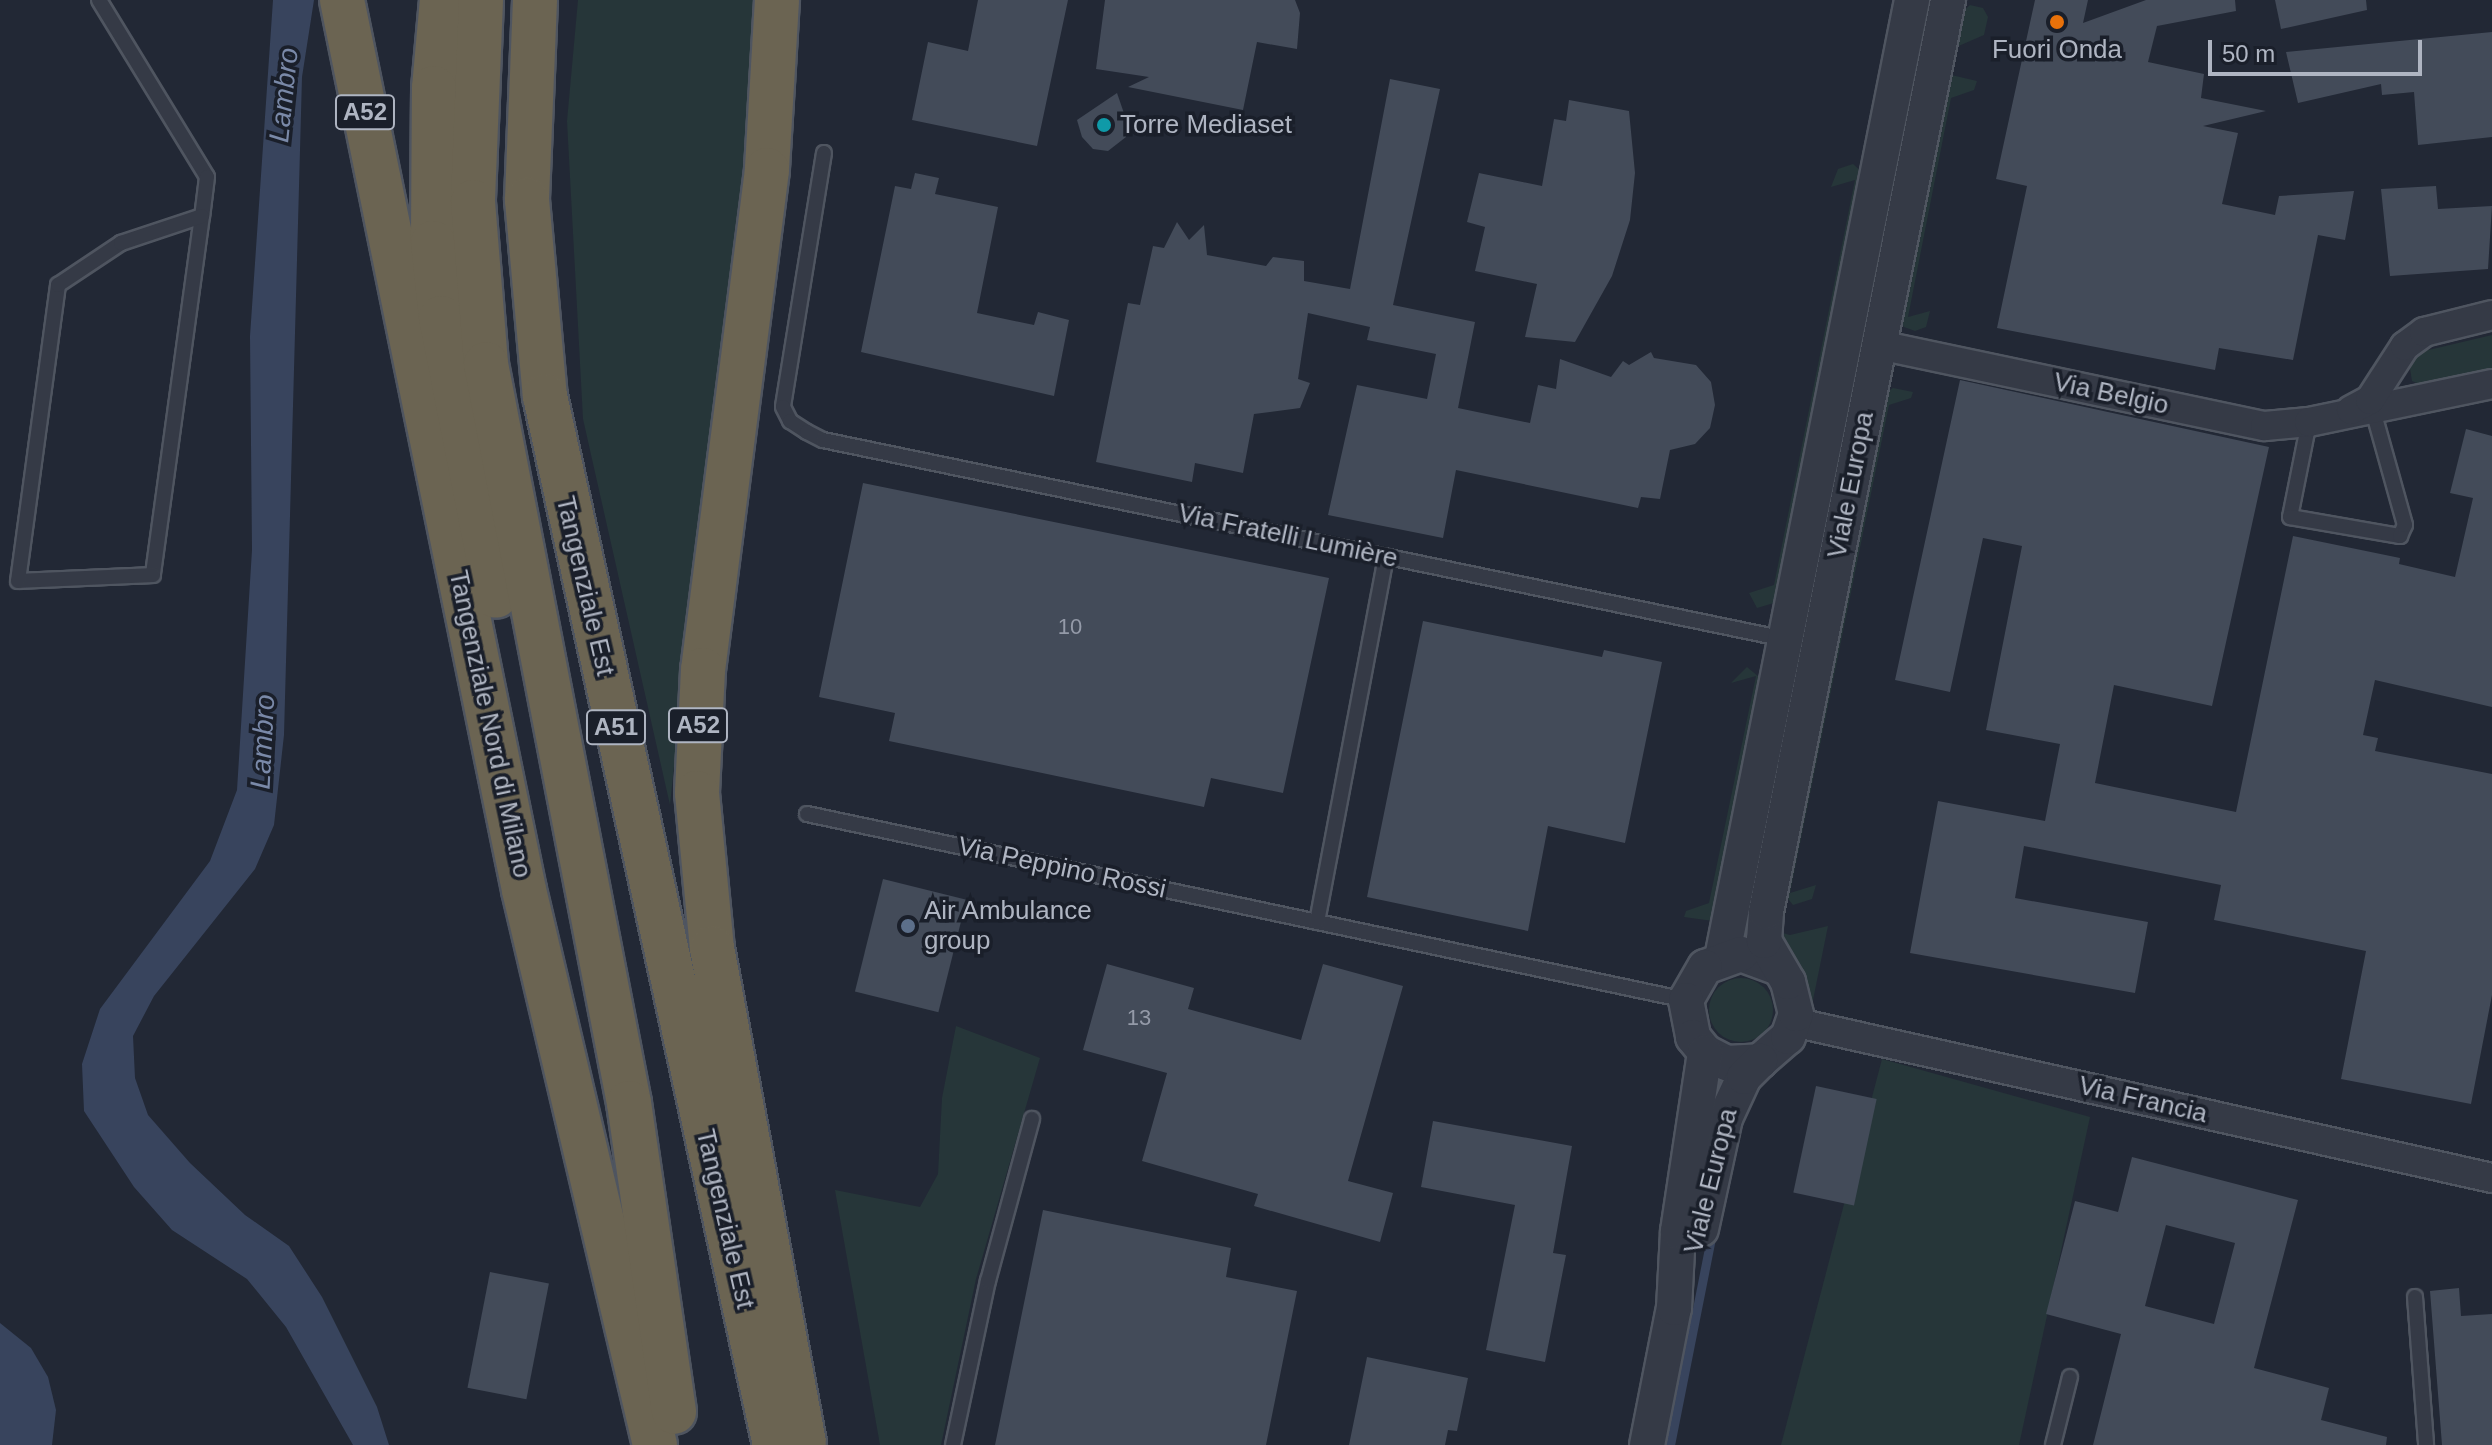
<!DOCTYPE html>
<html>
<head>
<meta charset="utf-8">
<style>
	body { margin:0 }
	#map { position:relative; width:2492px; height:1445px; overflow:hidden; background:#222835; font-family:Helvetica,sans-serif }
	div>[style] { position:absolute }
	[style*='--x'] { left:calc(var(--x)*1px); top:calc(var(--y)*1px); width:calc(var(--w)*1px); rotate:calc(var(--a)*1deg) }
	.green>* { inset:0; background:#263639 }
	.round { border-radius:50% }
	.water>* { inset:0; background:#38445d }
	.stream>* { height:9px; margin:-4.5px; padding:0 4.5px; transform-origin:4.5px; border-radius:4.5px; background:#38445d }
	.building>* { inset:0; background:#434b59; transform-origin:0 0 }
	.roads { filter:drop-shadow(2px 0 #4f5560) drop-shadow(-2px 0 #4f5560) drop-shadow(0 2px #4f5560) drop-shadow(0 -2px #4f5560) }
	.service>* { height:14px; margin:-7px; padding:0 7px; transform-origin:7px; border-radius:7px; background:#353a46 }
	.minor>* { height:28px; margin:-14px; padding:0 14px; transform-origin:14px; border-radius:14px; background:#353a46 }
	.tertiary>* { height:34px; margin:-17px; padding:0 17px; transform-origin:17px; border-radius:17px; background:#353a46 }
	.motorway>* { height:44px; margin:-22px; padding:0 22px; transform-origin:22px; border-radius:22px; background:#6b6452 }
	.dots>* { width:22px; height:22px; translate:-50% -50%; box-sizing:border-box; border:4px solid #1a1f2a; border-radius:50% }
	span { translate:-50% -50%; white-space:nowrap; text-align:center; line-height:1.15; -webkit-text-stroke:7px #1a1f2a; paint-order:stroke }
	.number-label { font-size:22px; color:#949aa8 }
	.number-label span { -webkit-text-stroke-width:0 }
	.shield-label span { padding:2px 6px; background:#1a1f2a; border:2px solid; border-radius:6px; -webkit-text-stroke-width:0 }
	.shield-label { font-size:24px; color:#afb5c2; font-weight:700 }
	.poi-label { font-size:26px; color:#afb5c2 }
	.left { translate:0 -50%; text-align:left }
	.street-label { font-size:26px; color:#afb5c2 }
	.water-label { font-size:28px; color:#7a89a8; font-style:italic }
	.scale { position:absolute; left:2208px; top:40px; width:214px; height:36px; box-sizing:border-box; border:4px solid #afb5c2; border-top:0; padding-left:10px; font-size:24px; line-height:28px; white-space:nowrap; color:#afb5c2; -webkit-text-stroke:6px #1a1f2a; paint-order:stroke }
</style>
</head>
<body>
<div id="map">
	<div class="green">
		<i style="clip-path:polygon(578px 0,757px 0,744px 200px,690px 612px,670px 805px,583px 419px,567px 121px)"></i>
		<i style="clip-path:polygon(1970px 5px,1983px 8px,1988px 17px,1984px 35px,1954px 48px,1960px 14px)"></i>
		<i style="clip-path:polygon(1947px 74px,1977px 81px,1974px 90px,1951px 98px,1908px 317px,1930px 311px,1926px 327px,1915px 331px,1904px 327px,1898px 316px)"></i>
		<i style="clip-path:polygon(1853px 164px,1863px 173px,1777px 602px,1757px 608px,1749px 593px,1774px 585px,1855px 180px,1831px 187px,1838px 169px)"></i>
		<i style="clip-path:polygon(2492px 335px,2492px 373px,2427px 387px,2412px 381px,2409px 362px,2420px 352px)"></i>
		<i style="clip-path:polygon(1893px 388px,1913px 392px,1911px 398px,1889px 405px,1790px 893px,1816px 885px,1812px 899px,1793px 905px,1784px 894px,1884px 394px)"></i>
		<i style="clip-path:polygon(1747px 667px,1759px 677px,1713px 921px,1684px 917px,1686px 911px,1709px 903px,1756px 676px,1731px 683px)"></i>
		<i style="clip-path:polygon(1828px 926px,1812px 1005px,1780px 958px,1775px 931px,1790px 935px)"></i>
		<i class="round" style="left:1709px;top:978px;width:64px;height:64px"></i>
		<i style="clip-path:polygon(956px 1026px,1040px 1058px,976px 1279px,941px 1445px,880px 1445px,835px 1190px,920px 1207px,938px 1174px,942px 1098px)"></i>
		<i style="clip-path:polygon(1882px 1059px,2090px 1117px,2019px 1445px,1781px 1445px)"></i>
	</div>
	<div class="water">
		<i style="clip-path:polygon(273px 0,314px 0,302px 77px,284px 735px,274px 825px,255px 869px,154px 996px,133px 1036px,135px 1078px,148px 1115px,190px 1163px,245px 1215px,289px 1246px,322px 1297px,377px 1407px,389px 1445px,353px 1445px,286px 1327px,247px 1279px,172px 1230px,134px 1187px,84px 1111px,82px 1064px,100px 1009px,210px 861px,237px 790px,252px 550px,250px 336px)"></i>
		<i style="clip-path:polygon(0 1323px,31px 1348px,48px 1377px,56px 1410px,52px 1445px,0 1445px)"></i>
	</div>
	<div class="stream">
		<i style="--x:1670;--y:1445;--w:216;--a:-78.8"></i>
	</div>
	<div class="building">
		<i style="clip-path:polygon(978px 0,1068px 0,1037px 146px,912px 120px,928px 42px,968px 51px)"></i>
		<i style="clip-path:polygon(1105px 0,1295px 0,1300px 13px,1297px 49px,1257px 42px,1243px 110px,1128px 87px,1149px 77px,1096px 69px)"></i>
		<i style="clip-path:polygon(2035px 0,2088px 0,2083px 23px,2146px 0,2235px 0,2236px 11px,2157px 26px,2148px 62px,2204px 74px,2201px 98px,2266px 111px,2203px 126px,2238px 133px,2222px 204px,2275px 215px,2279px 196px,2354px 191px,2345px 240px,2318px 235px,2293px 360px,2219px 348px,2215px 370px,1997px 328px,2027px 186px,1996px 179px)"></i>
		<i style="clip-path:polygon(2275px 0,2366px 0,2367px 10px,2281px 29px)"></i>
		<i style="clip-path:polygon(2492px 32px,2492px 137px,2418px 145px,2414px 92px,2382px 95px,2381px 84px,2298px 103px,2286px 52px)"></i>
		<i style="clip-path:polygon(1390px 79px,1440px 89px,1393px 305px,1475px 322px,1458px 408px,1530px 423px,1538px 385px,1556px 389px,1560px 359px,1611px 377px,1623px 361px,1629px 365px,1651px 352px,1654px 358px,1696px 365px,1711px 382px,1715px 405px,1710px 428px,1695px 444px,1670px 450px,1660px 499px,1641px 497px,1638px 508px,1456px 470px,1443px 538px,1328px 515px,1357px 385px,1427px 399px,1436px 354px,1367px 340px,1370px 327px,1308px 313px,1298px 379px,1310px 383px,1300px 408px,1254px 414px,1243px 473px,1195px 463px,1192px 482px,1096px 462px,1128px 303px,1140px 305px,1153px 246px,1164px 248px,1177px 222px,1189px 240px,1204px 225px,1207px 255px,1266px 266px,1273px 257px,1304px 261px,1304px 281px,1350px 289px)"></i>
		<i style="clip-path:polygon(1117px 93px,1127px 122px,1126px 137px,1108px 151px,1093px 149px,1082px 137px,1077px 120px)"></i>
		<i style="clip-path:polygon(1569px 100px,1629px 111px,1635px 173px,1630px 220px,1612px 276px,1575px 342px,1525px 337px,1537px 284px,1475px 271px,1485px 227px,1467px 222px,1479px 173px,1542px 186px,1554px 119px,1566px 121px)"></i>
		<i style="clip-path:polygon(915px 173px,939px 178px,935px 194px,998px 207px,977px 313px,1034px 325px,1038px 312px,1069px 320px,1054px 396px,861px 352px,895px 186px,911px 189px)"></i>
		<i style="clip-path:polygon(2436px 186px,2438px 209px,2492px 206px,2488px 269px,2390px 276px,2381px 189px)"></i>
		<i style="clip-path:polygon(1960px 380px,2269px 447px,2212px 706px,2114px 685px,2095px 783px,2236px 812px,2293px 536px,2400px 558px,2399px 564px,2455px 577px,2473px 498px,2450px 493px,2466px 429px,2492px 436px,2492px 707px,2375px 680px,2363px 735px,2378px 738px,2375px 751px,2492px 774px,2492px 995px,2471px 1104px,2341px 1079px,2366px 951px,2214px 920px,2221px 885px,2024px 846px,2015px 898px,2148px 922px,2135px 993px,1910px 953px,1938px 801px,2045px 821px,2060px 744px,1986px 730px,2022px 546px,1983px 538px,1950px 692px,1895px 680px)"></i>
		<i style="clip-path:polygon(863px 483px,1329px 578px,1283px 793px,1211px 778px,1204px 807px,889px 741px,895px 713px,819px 697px)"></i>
		<i style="clip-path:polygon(1423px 621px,1602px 657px,1604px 650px,1662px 662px,1625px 843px,1548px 826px,1528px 931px,1367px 897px)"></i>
		<i style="left:883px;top:879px;width:86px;height:116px;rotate:14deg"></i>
		<i style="clip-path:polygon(1107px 964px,1194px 988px,1188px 1009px,1301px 1040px,1323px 964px,1403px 986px,1348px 1181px,1393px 1193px,1380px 1242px,1254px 1206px,1258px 1194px,1142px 1161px,1167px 1073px,1083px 1050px)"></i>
		<i style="left:1816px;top:1086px;width:62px;height:109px;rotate:12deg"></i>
		<i style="clip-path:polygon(1433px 1121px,1572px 1146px,1553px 1253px,1566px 1255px,1545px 1362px,1486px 1350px,1515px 1205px,1421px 1187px)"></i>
		<i style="clip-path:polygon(evenodd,2132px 1157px,2298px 1200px,2254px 1368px,2329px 1388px,2321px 1420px,2387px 1437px,2386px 1445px,2093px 1445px,2121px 1334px,2046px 1314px,2075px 1201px,2118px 1212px,2132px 1157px,2166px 1225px,2235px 1243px,2214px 1324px,2145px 1306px,2166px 1225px)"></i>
		<i style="clip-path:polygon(1043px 1210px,1231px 1248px,1226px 1277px,1297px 1291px,1266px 1445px,995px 1445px)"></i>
		<i style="left:490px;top:1272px;width:60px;height:118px;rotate:11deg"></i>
		<i style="clip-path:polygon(2459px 1288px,2461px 1316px,2492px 1314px,2492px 1445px,2442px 1445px,2430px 1291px)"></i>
		<i style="clip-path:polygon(1367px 1357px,1468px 1378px,1457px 1431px,1448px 1430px,1445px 1445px,1349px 1445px)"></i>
	</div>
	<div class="roads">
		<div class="service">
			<i style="--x:99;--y:0;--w:207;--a:58.6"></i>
			<i style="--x:207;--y:177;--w:39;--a:97"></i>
			<i style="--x:202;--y:216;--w:362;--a:97.8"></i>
			<i style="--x:153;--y:575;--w:135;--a:177.5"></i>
			<i style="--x:18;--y:581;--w:299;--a:-82.3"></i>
			<i style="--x:58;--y:285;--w:76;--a:-33.7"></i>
			<i style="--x:121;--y:243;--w:85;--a:-18.4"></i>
			<i style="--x:824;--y:153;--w:257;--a:99.2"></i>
			<i style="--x:783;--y:407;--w:16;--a:63"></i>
			<i style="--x:790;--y:421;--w:20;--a:33"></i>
			<i style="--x:807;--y:432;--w:18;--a:27"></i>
			<i style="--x:823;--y:440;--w:982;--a:11.69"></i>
			<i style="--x:2309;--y:422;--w:97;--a:101.3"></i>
			<i style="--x:2290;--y:517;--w:112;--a:9.8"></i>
			<i style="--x:2400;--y:536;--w:12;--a:-66"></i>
			<i style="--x:2405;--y:525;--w:123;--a:-105.6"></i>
			<i style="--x:807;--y:814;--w:898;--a:11.95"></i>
			<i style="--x:1317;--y:922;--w:372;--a:-79.3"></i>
			<i style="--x:2415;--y:1297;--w:148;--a:85.7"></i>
			<i style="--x:953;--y:1445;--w:168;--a:-78"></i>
			<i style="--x:988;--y:1281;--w:168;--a:-74.8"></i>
			<i style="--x:2053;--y:1445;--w:70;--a:-76"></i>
		</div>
		<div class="minor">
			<i style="--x:1879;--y:345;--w:394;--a:11.9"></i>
			<i style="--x:2265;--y:426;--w:44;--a:-5.2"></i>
			<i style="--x:2309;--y:422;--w:187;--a:-11.7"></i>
			<i style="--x:2351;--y:410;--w:21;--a:-28"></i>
			<i style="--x:2370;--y:400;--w:64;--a:-57.1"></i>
			<i style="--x:2405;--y:346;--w:24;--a:-36"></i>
			<i style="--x:2424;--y:332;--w:70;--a:-14"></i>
			<i style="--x:1793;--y:1022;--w:716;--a:12.58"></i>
		</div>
		<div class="tertiary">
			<i style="--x:1722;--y:958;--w:977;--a:-78.78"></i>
			<i style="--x:1776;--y:967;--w:37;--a:-160"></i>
			<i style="--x:1741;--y:954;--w:38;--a:160"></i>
			<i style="--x:1705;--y:967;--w:38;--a:120"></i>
			<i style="--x:1686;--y:1000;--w:38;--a:79"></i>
			<i style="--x:1693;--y:1037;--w:19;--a:51"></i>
			<i style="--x:1705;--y:1052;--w:25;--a:27"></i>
			<i style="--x:1727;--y:1063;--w:33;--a:-3"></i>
			<i style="--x:1760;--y:1061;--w:37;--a:-41"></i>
			<i style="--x:1788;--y:1037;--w:24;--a:-71"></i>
			<i style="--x:1796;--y:1014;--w:33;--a:-104"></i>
			<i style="--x:1788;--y:982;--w:48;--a:-120.3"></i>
			<i style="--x:1764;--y:941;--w:29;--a:-86"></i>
			<i style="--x:1766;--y:912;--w:930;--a:-78.71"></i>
			<i style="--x:1701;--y:1229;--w:114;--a:-77.8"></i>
			<i style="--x:1725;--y:1118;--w:45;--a:-65.1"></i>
			<i style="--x:1744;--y:1077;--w:23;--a:-45"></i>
			<i style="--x:1647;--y:1445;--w:140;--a:-78.9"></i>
			<i style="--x:1674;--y:1308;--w:77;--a:-87"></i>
			<i style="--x:1678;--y:1231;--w:181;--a:-81.4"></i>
		</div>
		<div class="motorway">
			<i style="--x:342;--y:0;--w:908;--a:78.44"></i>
			<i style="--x:524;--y:890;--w:570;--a:76.72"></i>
			<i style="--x:442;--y:0;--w:88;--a:95.2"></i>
			<i style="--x:434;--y:88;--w:155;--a:90.4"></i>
			<i style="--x:433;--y:243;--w:75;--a:83.9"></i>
			<i style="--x:441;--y:318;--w:283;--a:78.8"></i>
			<i style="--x:481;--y:0;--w:202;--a:92.3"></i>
			<i style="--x:473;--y:202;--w:163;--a:85.4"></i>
			<i style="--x:486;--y:364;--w:753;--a:79.05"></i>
			<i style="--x:629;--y:1103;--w:312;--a:81.7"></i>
			<i style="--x:535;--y:0;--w:200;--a:92.3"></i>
			<i style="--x:527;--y:200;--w:197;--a:84.8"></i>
			<i style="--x:545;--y:396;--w:1074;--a:77.63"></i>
			<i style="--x:777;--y:0;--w:170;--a:93.4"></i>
			<i style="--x:767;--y:170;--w:504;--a:97.29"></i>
			<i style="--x:703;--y:670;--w:123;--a:92.8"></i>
			<i style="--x:697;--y:793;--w:156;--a:84.5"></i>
			<i style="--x:712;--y:948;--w:503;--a:79.47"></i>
		</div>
	</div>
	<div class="dots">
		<i style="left:2057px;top:22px;background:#e8710a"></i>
		<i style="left:1104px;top:125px;background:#0f9aa8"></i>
		<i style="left:908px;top:926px;background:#5c6f8a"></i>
	</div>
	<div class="number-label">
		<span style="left:1070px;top:627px">10</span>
		<span style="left:1139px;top:1018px">13</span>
	</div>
	<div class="shield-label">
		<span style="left:365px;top:112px">A52</span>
		<span style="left:698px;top:725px">A52</span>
		<span style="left:616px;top:727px">A51</span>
	</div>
	<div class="poi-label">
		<span style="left:2057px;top:50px">Fuori Onda</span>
		<span class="left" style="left:1120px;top:125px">Torre Mediaset</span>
		<span class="left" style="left:924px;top:926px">Air Ambulance<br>group</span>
	</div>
	<div class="street-label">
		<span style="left:2111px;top:394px;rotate:12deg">Via Belgio</span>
		<span style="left:1851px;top:485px;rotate:-79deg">Viale Europa</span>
		<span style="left:1288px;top:536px;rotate:12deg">Via Fratelli Lumière</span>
		<span style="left:585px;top:586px;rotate:77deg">Tangenziale Est</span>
		<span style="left:490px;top:724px;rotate:78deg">Tangenziale Nord di Milano</span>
		<span style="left:1062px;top:868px;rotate:12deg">Via Peppino Rossi</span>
		<span style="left:2143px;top:1100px;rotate:13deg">Via Francia</span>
		<span style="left:1711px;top:1181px;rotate:-76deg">Viale Europa</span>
		<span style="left:725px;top:1219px;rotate:77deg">Tangenziale Est</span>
	</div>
	<div class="water-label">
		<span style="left:284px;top:95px;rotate:-84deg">Lambro</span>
		<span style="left:263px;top:742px;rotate:-87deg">Lambro</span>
	</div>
	<div class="scale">50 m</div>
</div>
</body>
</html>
